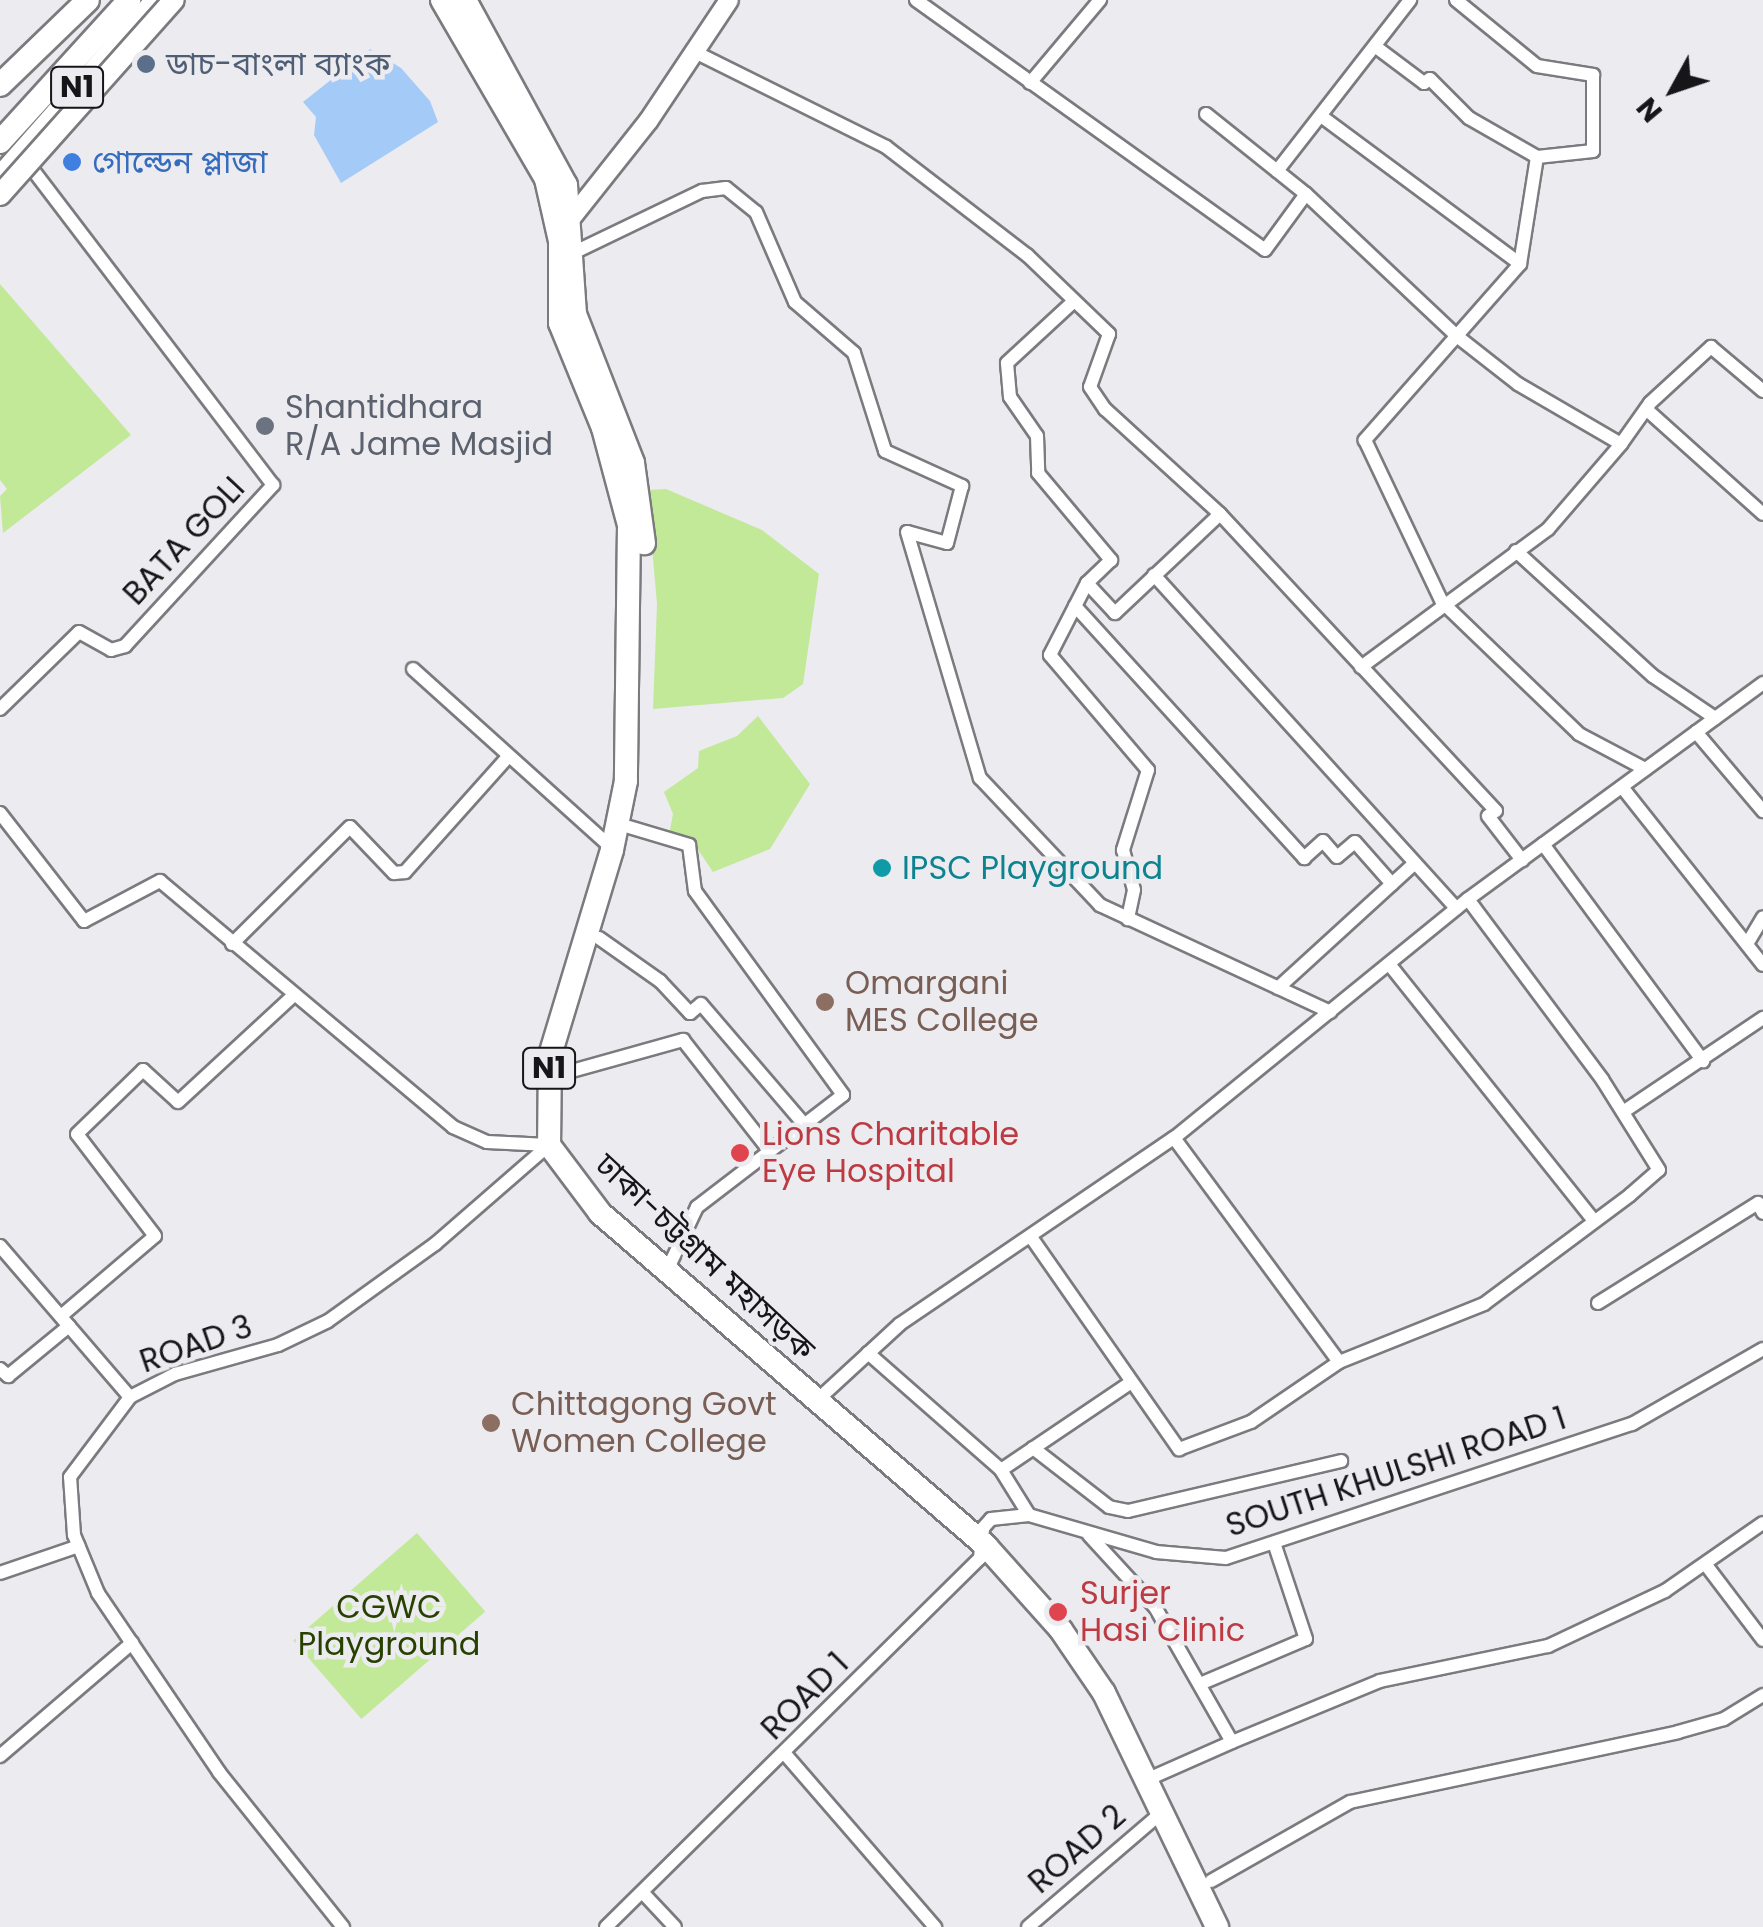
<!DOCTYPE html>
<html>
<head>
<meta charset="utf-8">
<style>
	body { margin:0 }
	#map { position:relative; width:1763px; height:1927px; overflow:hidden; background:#ebebf0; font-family:Poppins,"Noto Sans Bengali",sans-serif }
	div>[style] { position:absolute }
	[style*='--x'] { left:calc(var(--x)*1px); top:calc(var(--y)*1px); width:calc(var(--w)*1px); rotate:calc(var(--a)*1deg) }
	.green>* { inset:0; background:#c2e998; transform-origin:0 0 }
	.water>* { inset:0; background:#a4caf7 }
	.roads { filter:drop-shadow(2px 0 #7b7b7f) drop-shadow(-2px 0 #7b7b7f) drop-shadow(0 2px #7b7b7f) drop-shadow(0 -2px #7b7b7f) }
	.street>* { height:12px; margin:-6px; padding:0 6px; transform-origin:6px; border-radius:6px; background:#fff }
	.secondary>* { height:18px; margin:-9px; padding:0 9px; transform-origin:9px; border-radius:9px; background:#fff }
	.highway>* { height:22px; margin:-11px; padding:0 11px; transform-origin:11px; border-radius:11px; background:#fff }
	.bridges { filter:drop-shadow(2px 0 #7b7b7f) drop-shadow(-2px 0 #7b7b7f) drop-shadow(0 2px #7b7b7f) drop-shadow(0 -2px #7b7b7f) }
	.primary-bridge>* { height:20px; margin:-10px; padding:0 10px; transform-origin:10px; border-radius:10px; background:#fff }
	.dots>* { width:28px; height:28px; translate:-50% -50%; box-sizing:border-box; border:5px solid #ebebf0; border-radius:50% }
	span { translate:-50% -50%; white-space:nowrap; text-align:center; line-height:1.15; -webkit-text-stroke:9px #ebebf0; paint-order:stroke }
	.shield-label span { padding:2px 8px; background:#ebebf0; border:2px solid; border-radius:8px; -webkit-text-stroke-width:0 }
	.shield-label { font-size:30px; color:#161618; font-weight:700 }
	.service-label { font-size:32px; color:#4e5e75 }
	.left { translate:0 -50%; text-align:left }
	.shop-label { font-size:32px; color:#366cbe }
	.worship-label { font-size:32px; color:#5b616d }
	.street-label { font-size:32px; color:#161618 }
	.culture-label { font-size:32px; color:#0d838f }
	.education-label { font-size:32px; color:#785e54 }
	.health-label { font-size:32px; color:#be3a42 }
	.park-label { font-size:32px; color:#284100 }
	.north { position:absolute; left:1623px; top:40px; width:100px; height:100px; -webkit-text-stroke:8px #ebebf0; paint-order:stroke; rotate:230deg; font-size:28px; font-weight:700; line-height:40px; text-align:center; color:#161618 }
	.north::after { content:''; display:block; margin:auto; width:35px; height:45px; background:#161618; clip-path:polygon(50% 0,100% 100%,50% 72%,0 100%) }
</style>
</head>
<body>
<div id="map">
	<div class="green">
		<i style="clip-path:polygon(0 284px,131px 435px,3px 533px,0 496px,7px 489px,0 480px)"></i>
		<i style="clip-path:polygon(666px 489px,762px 530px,819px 574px,803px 684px,783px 698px,653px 709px,657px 604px,647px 490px)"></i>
		<i style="clip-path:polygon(758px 716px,810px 784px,770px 849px,713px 872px,691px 839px,669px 835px,673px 814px,664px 792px,698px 768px,699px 751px,737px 736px)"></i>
		<i style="left:417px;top:1533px;width:104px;height:164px;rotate:49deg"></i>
	</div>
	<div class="water">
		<i style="clip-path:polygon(370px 49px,401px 68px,430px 101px,438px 122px,341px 183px,314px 135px,316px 117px,303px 102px)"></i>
	</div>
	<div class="roads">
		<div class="street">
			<i style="--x:916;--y:0;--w:429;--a:35.6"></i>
			<i style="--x:1265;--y:250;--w:69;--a:-53.8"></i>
			<i style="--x:1306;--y:194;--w:209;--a:43.3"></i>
			<i style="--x:1458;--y:337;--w:76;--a:38.1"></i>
			<i style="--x:1518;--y:384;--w:119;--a:30.2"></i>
			<i style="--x:1621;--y:444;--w:50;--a:-54.7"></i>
			<i style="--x:1650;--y:403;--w:83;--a:-42.6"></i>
			<i style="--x:1711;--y:347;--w:68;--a:40.2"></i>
			<i style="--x:1456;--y:0;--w:104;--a:39.2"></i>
			<i style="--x:1537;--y:66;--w:57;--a:9.1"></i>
			<i style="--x:1593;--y:75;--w:76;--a:90"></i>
			<i style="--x:1593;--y:151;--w:56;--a:173.9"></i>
			<i style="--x:1376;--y:47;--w:60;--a:36.9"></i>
			<i style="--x:1424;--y:83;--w:7;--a:-34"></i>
			<i style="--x:1430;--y:79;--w:55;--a:45"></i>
			<i style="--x:1469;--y:118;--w:78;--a:29.8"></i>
			<i style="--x:1537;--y:157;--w:108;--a:99"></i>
			<i style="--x:695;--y:52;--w:213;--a:26.4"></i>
			<i style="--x:886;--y:147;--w:178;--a:37.5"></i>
			<i style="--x:1027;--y:255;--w:114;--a:43.9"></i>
			<i style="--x:1109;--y:334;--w:56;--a:109.7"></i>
			<i style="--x:1090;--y:387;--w:27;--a:56"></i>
			<i style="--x:1105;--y:409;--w:156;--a:42.4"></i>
			<i style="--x:1220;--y:514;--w:405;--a:47.1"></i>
			<i style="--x:1496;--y:811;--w:9;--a:148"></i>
			<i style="--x:1488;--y:816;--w:56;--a:52.3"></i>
			<i style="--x:1030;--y:83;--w:109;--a:-49.9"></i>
			<i style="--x:1206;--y:114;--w:128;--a:38.7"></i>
			<i style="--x:1321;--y:116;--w:248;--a:36.6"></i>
			<i style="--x:1520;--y:264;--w:235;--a:131.4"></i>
			<i style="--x:1365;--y:440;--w:179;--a:64.6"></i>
			<i style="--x:1442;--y:602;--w:190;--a:43.9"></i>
			<i style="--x:1579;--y:734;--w:75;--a:27.9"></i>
			<i style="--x:1277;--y:171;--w:217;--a:-52.1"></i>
			<i style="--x:575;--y:252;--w:141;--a:-25.7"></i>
			<i style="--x:702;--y:191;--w:24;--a:-7"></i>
			<i style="--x:726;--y:188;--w:38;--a:39"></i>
			<i style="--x:756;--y:212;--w:98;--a:66.6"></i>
			<i style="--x:795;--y:302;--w:78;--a:40.8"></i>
			<i style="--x:854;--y:353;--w:103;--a:72.4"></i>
			<i style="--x:885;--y:451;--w:85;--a:24.4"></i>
			<i style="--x:962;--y:486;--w:59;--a:104.7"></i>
			<i style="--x:947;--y:543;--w:41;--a:-164.6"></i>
			<i style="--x:907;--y:532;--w:257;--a:73.5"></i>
			<i style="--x:980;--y:778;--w:175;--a:46.6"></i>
			<i style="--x:1100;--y:905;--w:254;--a:24.9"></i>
			<i style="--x:1073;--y:302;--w:90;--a:137.3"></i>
			<i style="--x:1007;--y:363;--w:34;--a:85"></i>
			<i style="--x:1010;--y:397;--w:47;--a:55.3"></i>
			<i style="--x:1037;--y:436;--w:37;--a:88"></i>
			<i style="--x:1038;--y:473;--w:114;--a:50"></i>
			<i style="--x:1111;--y:560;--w:33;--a:136"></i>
			<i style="--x:1087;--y:583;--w:41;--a:47"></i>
			<i style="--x:1115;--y:613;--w:144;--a:-43.3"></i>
			<i style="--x:1646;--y:409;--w:157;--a:41.9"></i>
			<i style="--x:1516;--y:551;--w:185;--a:42.4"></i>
			<i style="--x:1653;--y:676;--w:75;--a:34.1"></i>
			<i style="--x:1154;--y:575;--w:450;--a:47.8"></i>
			<i style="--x:1087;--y:583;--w:81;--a:117.2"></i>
			<i style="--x:1050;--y:655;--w:151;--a:49.6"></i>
			<i style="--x:1148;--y:770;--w:84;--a:107.4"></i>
			<i style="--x:1123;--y:850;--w:41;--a:74.6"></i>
			<i style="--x:1134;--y:890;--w:30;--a:102"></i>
			<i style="--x:1075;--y:606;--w:341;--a:47.7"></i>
			<i style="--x:1304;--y:858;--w:25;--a:-42"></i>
			<i style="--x:1323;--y:841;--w:21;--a:49"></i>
			<i style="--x:1337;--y:857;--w:23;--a:-40"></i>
			<i style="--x:1355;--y:842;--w:56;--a:48.6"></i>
			<i style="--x:1361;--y:667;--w:232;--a:-36.4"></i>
			<i style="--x:1548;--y:529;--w:112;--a:-49.3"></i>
			<i style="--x:413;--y:669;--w:272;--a:42"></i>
			<i style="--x:0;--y:709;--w:110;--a:-44.3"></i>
			<i style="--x:79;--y:632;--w:37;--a:29"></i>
			<i style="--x:111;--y:650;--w:15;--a:-16"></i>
			<i style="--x:125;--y:646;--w:219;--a:-47.4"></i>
			<i style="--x:273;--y:485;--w:411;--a:-127.3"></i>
			<i style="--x:1696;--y:732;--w:104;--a:49.7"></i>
			<i style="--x:1622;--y:787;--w:227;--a:51.6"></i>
			<i style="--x:0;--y:813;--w:137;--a:52.1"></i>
			<i style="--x:84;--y:921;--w:86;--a:-27.8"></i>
			<i style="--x:160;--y:881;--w:383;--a:40"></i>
			<i style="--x:453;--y:1127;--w:37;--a:24"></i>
			<i style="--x:487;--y:1142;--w:62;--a:2.8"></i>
			<i style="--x:629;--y:827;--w:63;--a:16.7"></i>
			<i style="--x:689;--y:845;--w:46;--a:82.6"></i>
			<i style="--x:695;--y:891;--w:252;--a:54"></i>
			<i style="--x:843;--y:1095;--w:184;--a:142.5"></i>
			<i style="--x:697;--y:1207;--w:63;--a:115.3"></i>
			<i style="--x:1543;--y:844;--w:270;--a:53.6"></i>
			<i style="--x:599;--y:938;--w:75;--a:35.2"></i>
			<i style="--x:660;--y:981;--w:44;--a:46.8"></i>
			<i style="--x:690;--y:1013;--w:14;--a:-39"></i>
			<i style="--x:701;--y:1004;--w:157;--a:49.4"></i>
			<i style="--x:232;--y:944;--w:166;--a:-44.8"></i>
			<i style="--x:350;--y:827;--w:64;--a:46.3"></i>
			<i style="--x:394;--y:873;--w:11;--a:-5"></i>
			<i style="--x:405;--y:872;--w:154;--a:-48.2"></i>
			<i style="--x:1747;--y:944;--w:31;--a:-59"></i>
			<i style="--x:1389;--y:964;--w:327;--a:51.4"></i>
			<i style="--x:1278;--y:988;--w:185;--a:-42.4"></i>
			<i style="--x:561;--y:1074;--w:127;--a:-15.6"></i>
			<i style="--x:683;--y:1040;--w:140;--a:52"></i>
			<i style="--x:1623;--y:1112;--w:169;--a:-33.9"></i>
			<i style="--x:1174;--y:1138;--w:278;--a:53.6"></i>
			<i style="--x:1031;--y:1237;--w:259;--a:55.1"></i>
			<i style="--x:1179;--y:1449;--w:77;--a:-20.6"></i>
			<i style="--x:1251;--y:1422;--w:107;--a:-34.3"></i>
			<i style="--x:1339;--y:1362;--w:156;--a:-21.8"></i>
			<i style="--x:1484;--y:1304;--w:182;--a:-36.7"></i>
			<i style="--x:1630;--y:1195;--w:38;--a:-41"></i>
			<i style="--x:1659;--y:1170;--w:107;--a:-122.1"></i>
			<i style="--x:1602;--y:1079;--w:224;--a:-126.7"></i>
			<i style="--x:0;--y:1246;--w:199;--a:49.3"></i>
			<i style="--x:1598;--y:1303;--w:189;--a:-32"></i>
			<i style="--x:1758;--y:1203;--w:11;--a:63"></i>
			<i style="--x:61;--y:1316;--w:123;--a:-40.4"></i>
			<i style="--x:155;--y:1236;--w:128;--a:-127.4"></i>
			<i style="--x:77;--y:1134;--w:92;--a:-44.1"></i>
			<i style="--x:143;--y:1070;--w:47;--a:42.4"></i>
			<i style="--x:178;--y:1102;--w:156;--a:-42.7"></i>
			<i style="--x:868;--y:1353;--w:177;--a:41.3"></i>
			<i style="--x:1001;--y:1470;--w:156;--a:-34"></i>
			<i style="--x:0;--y:1369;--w:11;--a:41"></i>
			<i style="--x:8;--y:1376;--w:79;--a:-39.3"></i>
			<i style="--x:824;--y:1394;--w:103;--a:-42.6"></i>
			<i style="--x:900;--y:1324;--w:331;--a:-34.2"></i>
			<i style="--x:1174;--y:1138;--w:379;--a:-39.1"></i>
			<i style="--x:1468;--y:899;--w:366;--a:-36.2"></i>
			<i style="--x:1033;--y:1448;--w:96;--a:37.8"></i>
			<i style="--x:1109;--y:1507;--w:19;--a:12"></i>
			<i style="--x:1128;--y:1511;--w:219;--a:-13.2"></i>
			<i style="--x:1001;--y:1470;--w:53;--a:58.1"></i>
			<i style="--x:1089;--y:1535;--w:98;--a:47.5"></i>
			<i style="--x:1155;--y:1607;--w:155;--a:60.3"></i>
			<i style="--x:1232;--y:1742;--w:94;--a:156.2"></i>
			<i style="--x:1706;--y:1565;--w:94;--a:52.8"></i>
			<i style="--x:0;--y:1573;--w:83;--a:-18.9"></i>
			<i style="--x:1200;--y:1684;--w:115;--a:-23"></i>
			<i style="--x:1306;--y:1639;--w:101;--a:-108.4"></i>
			<i style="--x:1232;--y:1742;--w:160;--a:-22.4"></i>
			<i style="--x:1380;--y:1681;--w:172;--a:-11.8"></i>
			<i style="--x:1548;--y:1646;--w:129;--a:-25.2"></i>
			<i style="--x:1665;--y:1591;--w:119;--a:-34.8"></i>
			<i style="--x:786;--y:1755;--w:228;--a:49.1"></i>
			<i style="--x:0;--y:1756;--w:174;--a:-40.6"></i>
			<i style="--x:1211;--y:1881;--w:160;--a:-29.6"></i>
			<i style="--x:1350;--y:1802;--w:335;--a:-12"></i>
			<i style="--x:1678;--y:1732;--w:48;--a:-15.8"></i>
			<i style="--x:1724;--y:1719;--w:46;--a:-31.6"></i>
			<i style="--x:644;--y:1894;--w:45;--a:46.8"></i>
			<i style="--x:343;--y:1927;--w:198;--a:-128.7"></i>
			<i style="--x:219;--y:1772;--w:216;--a:-124.1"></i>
			<i style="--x:98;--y:1593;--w:63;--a:-112.5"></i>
			<i style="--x:74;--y:1535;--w:58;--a:-93.9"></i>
			<i style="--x:70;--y:1477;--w:100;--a:-53.1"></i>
			<i style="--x:130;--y:1397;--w:51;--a:-27.1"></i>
			<i style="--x:175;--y:1374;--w:107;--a:-15.7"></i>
			<i style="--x:278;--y:1345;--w:55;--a:-25.6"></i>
			<i style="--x:328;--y:1321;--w:132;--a:-35.7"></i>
			<i style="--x:435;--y:1244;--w:151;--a:-41"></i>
			<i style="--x:606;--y:1927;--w:525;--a:-44.61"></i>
			<i style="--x:980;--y:1558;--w:30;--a:-84"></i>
			<i style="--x:983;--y:1528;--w:12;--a:-48"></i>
			<i style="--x:991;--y:1519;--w:38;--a:-6"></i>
			<i style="--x:1029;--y:1515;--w:132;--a:16.2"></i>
			<i style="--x:1156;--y:1552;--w:70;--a:4.9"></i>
			<i style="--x:1226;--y:1558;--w:428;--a:-18.3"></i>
			<i style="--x:1632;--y:1424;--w:151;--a:-29.8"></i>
			<i style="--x:1028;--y:1927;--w:175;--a:-40.6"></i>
		</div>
		<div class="secondary">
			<i style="--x:573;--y:216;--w:122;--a:-51.6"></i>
			<i style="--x:649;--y:120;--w:144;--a:-56.3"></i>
		</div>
		<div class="highway">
			<i style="--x:442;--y:0;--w:207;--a:59.8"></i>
			<i style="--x:546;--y:179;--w:64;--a:77.3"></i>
			<i style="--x:560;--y:241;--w:82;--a:90"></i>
			<i style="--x:560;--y:323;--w:113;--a:67.7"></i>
			<i style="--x:603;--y:428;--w:100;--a:75"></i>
			<i style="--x:629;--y:525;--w:256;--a:90.7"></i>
			<i style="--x:626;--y:781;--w:70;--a:101.5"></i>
			<i style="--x:612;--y:850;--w:214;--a:106.8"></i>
			<i style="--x:550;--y:1055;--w:90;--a:90.6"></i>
			<i style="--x:549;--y:1145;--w:85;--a:53.1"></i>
			<i style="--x:600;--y:1213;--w:510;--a:40.78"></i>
			<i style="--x:986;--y:1546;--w:113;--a:48.2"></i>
			<i style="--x:1061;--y:1630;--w:76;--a:55.7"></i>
			<i style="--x:1104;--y:1693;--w:260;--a:64.2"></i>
			<i style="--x:465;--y:0;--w:211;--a:61.4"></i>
			<i style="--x:566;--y:185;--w:129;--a:86"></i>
			<i style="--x:575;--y:314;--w:160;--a:68.7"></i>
			<i style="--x:633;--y:463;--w:81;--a:82.2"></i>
			<i style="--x:0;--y:85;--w:122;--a:-44"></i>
			<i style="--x:0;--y:142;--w:192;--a:-47.7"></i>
			<i style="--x:0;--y:178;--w:237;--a:-48.6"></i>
		</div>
	</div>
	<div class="bridges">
		<div class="primary-bridge">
			<i style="--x:0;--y:195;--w:261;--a:-48.3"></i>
		</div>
	</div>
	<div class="dots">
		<i style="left:146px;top:64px;background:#5c6f8a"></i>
		<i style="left:72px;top:162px;background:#3f7fe0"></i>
		<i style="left:265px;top:426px;background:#6b7280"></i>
		<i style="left:882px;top:868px;background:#0f9aa8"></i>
		<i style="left:825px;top:1002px;background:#8d6e63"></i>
		<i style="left:740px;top:1153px;background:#e0444e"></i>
		<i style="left:491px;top:1423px;background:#8d6e63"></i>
		<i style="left:1058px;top:1612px;background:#e0444e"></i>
	</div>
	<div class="shield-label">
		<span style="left:77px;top:87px">N1</span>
		<span style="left:549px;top:1068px">N1</span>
	</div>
	<div class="service-label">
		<span class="left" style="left:166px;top:64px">ডাচ-বাংলা ব্যাংক</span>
	</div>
	<div class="shop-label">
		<span class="left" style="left:92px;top:162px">গোল্ডেন প্লাজা</span>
	</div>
	<div class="worship-label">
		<span class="left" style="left:285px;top:426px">Shantidhara<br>R/A Jame Masjid</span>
	</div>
	<div class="street-label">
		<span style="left:184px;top:541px;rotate:-47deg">BATA GOLI</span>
		<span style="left:705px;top:1257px;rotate:43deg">ঢাকা-চট্টগ্রাম মহাসড়ক</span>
		<span style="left:196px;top:1344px;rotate:-19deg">ROAD 3</span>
		<span style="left:1396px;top:1472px;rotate:-18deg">SOUTH KHULSHI ROAD 1</span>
		<span style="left:805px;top:1696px;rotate:-45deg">ROAD 1</span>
		<span style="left:1077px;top:1849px;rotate:-41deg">ROAD 2</span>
	</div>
	<div class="culture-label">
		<span class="left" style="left:902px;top:868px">IPSC Playground</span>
	</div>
	<div class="education-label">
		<span class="left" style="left:845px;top:1002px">Omargani<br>MES College</span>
		<span class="left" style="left:511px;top:1423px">Chittagong Govt<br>Women College</span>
	</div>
	<div class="health-label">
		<span class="left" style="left:762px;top:1153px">Lions Charitable<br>Eye Hospital</span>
		<span class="left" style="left:1080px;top:1612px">Surjer<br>Hasi Clinic</span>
	</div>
	<div class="park-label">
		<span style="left:389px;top:1626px">CGWC<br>Playground</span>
	</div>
	<div class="north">N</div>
</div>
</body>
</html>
